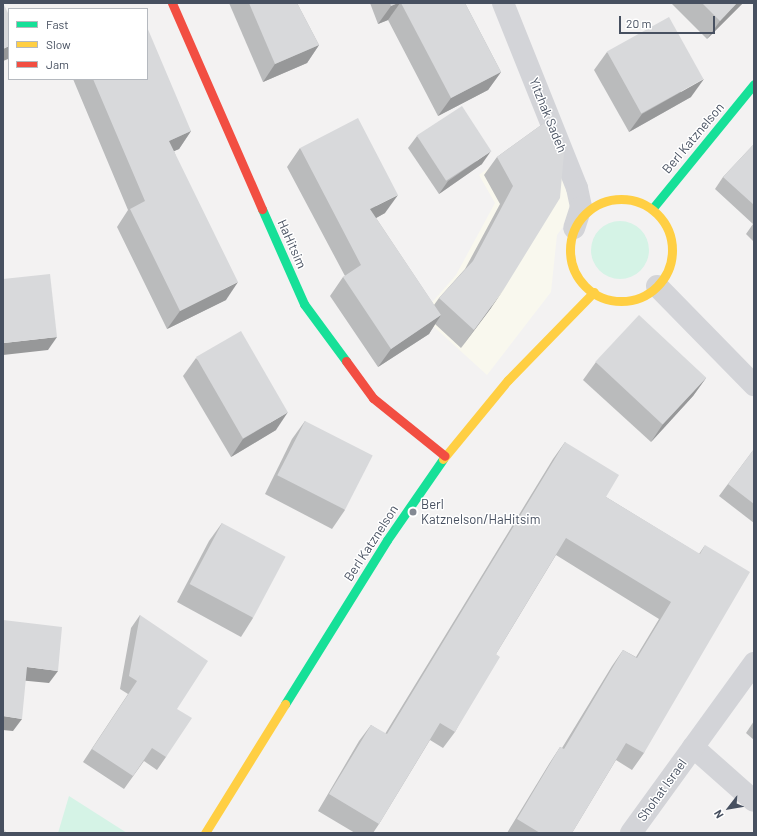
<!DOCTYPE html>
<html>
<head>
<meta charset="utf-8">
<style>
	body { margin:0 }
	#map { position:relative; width:757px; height:836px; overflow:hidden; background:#f3f2f2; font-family:Barlow,sans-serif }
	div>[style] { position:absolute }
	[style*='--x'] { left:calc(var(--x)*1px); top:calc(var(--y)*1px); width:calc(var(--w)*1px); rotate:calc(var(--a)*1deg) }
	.commercial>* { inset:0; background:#f9f8ee }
	.green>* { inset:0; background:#d5f3e6 }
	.round { border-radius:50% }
	.street>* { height:22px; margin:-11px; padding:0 11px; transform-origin:11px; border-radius:11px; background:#d3d4d8 }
	.fast>* { height:9px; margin:-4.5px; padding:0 4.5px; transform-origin:4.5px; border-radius:4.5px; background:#16e098 }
	.slow>* { height:9px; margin:-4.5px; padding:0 4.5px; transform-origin:4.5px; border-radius:4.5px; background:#ffcf43 }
	.slow>.ring { margin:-4.5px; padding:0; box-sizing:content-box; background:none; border:9px solid #ffcf43; border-radius:50% }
	.jam>* { height:9px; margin:-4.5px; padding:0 4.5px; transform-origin:4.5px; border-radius:4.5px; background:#f24e42 }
	.wall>* { inset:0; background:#babbbc }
	.shaded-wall>* { inset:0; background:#979899 }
	.building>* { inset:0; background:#d8d9db; transform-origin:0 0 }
	.dots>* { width:11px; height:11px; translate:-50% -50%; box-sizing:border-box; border:2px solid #fff; border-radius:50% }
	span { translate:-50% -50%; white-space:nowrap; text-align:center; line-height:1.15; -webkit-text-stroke:3px #fff; paint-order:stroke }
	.street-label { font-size:13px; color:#475060 }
	.poi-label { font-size:13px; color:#475060 }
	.left { translate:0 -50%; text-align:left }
	.frame { position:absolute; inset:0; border:4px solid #475060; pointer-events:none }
	.legend { position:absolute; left:8px; top:8px; width:140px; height:72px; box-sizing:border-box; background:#fff; border:1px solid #b5b9bf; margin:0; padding:5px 7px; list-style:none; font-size:12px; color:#475060 }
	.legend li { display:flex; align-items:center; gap:8px; height:20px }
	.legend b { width:20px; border:1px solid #b5b9bf }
	.north { position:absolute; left:709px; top:788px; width:40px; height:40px; -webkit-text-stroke:3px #fff; paint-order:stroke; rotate:239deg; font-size:11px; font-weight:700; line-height:16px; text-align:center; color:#475060 }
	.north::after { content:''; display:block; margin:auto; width:14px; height:18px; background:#475060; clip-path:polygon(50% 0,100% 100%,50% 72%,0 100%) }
	.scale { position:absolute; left:619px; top:16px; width:96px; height:18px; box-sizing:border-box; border:2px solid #475060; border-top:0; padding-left:5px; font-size:12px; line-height:14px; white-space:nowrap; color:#475060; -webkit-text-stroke:3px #fff; paint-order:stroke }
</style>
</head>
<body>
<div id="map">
	<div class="commercial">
		<i style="clip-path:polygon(539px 131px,559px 167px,571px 203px,566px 223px,557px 235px,551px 292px,487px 375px,421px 315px,456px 275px,495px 203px,479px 175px)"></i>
	</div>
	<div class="green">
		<i class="round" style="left:591px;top:221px;width:58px;height:58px"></i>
		<i style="clip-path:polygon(69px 796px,127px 833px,58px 833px)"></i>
	</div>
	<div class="street">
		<i style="--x:503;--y:3;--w:199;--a:68.2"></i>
		<i style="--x:577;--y:188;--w:19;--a:78"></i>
		<i style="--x:581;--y:207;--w:22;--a:108"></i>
		<i style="--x:657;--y:286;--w:139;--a:45.6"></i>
		<i style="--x:693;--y:747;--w:81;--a:41.5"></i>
		<i style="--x:631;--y:833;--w:210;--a:-54.1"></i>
	</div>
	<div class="fast">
		<i style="--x:262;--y:209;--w:104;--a:66.1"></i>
		<i style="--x:304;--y:304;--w:71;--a:53.6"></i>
		<i style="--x:652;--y:209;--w:161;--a:-50.8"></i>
		<i style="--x:285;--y:704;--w:193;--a:-58.1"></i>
		<i style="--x:387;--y:540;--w:98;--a:-55.3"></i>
	</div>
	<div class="slow">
		<i class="ring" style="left:570px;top:199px;width:93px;height:93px"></i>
		<i style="--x:443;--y:459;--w:102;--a:-50.6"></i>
		<i style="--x:508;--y:380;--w:123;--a:-45.7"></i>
		<i style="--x:205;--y:833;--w:152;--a:-58.2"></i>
	</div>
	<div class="jam">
		<i style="--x:172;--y:3;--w:225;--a:66.4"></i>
		<i style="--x:346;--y:361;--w:46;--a:53.9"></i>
		<i style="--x:373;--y:398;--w:92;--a:38.9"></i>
	</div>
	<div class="wall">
		<i style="clip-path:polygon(229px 3px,297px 3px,319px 45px,307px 63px,263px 82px)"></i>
		<i style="clip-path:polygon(370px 3px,465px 3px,501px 72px,488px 90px,438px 116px,388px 20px,378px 24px)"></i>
		<i style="clip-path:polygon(671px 3px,743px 3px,707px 39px)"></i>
		<i style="clip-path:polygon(607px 52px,691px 97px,629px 132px,594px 70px)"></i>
		<i style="clip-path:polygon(73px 79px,147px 79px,191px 131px,179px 149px,174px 151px,226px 300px,167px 329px,117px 227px,128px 210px)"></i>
		<i style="clip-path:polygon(544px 123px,491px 308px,461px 348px,435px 324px,429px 334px,378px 367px,330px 296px,343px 277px,345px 276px,287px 167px,300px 148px,385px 213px,376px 218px,434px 305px,439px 298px,465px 269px,500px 204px,484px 175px,497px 157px)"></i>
		<i style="clip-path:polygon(417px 136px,482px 164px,439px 194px,408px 148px)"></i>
		<i style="clip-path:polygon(754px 144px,754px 242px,746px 234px,753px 224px,715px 189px,723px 177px)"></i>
		<i style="clip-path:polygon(196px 358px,276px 430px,231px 457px,183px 376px)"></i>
		<i style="clip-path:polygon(596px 362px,706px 378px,693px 396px,651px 442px,583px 380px)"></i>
		<i style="clip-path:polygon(305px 421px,345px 510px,332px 529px,265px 494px,292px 439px)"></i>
		<i style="clip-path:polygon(565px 442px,606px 497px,699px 554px,705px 545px,644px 753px,632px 770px,616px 760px,572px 833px,507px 833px,549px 764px,560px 747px,562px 748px,612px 666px,623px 650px,636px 657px,659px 619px,556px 555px,496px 654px,455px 732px,443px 748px,430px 740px,379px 824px,373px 833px,355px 833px,318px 811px,359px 741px,371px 725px,385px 734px,553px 459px)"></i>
		<i style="clip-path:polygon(754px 449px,754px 523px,719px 496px)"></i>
		<i style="clip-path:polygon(222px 523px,253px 618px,241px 637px,177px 602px,209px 541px)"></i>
		<i style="clip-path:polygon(140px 615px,177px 709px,166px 757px,157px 770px,144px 761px,124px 789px,83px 762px,128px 694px,120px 689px,131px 628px)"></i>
		<i style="clip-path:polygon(754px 721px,754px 740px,746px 733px)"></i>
	</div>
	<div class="shaded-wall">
		<i style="clip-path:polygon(398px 3px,400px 3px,388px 20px,378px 24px,391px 6px)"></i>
		<i style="clip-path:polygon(737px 3px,743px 3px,707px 39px,720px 21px)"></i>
		<i style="clip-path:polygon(319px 45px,307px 63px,263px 82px,275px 64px)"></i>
		<i style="clip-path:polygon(9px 46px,9px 58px,8px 59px,3px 61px,3px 49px)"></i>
		<i style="clip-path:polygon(501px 72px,488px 90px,438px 116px,451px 98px)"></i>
		<i style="clip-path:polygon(704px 79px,691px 97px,629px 132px,642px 114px)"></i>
		<i style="clip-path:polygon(191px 131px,179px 149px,156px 159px,169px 141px)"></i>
		<i style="clip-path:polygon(491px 151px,482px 164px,439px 194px,448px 181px)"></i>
		<i style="clip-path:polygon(398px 195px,385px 213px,358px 228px,370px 209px)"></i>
		<i style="clip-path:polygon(238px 282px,226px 300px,167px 329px,180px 311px)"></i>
		<i style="clip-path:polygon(504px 289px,491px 308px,461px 348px,474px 330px)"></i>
		<i style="clip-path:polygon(441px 315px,429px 334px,378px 367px,391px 349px)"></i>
		<i style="clip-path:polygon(57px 337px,48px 350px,3px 355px,3px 344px,4px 343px)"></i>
		<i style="clip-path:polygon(706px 378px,693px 396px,651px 442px,663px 424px)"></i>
		<i style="clip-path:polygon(288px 412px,276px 430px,231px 457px,243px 439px)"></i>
		<i style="clip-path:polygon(27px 667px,58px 671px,49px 683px,18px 680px)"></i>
		<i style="clip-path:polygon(3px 716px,22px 719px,13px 731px,3px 730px)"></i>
	</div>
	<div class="building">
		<i style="clip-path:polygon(3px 3px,9px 15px,9px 46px,3px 49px)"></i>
		<i style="clip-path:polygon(249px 3px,297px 3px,319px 45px,275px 64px)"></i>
		<i style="clip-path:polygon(390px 3px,398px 3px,391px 6px)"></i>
		<i style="clip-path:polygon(401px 3px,465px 3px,501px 72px,451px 98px)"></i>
		<i style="clip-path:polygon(702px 3px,737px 3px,720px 21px)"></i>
		<i style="left:669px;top:17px;width:71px;height:71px;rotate:61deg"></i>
		<i style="clip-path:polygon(147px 27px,191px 131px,169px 141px,238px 282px,180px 311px,130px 209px,145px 201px,93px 79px,147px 79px)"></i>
		<i style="left:462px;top:106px;width:54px;height:54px;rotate:57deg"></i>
		<i style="clip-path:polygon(358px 118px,398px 195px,370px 209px,441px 315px,391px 349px,343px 277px,361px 265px,300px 148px)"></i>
		<i style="clip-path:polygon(544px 123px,564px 153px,560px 198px,504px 289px,474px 330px,439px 298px,473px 261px,513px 186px,497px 157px)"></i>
		<i style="clip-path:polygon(754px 144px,754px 205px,723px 177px)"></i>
		<i style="clip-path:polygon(50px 274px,57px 337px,4px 343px,3px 338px,3px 279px)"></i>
		<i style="left:639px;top:315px;width:92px;height:64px;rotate:43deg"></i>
		<i style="left:241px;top:331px;width:94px;height:52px;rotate:60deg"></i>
		<i style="left:305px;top:421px;width:76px;height:61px;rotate:27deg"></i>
		<i style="clip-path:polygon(565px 442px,619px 475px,606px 497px,700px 554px,705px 545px,750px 572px,644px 753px,626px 743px,572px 833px,540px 833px,517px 819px,560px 747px,564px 749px,623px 650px,637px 658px,671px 602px,566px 538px,496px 654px,500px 657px,455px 732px,440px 723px,379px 824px,329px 794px,371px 725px,387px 734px)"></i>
		<i style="clip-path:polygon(754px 449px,754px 504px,728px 484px)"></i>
		<i style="left:222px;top:523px;width:72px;height:69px;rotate:28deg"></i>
		<i style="clip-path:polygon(140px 615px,208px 661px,177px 709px,192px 718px,166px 757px,152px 748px,133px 776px,92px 749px,137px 681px,129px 676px)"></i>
		<i style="clip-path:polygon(3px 620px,62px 627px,58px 671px,27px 667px,22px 719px,3px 716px)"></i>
		<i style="clip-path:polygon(3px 828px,7px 833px,3px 833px)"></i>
	</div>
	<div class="dots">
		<i style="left:413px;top:512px;background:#838993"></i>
	</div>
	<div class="street-label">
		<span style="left:548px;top:115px;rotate:68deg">Yitzhak Sadeh</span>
		<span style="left:693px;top:138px;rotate:-50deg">Berl Katznelson</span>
		<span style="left:292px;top:244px;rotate:66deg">HaHitsim</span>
		<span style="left:371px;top:543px;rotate:-57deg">Berl Katznelson</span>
		<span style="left:662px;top:790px;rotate:-54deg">Shohat Israel</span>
	</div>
	<div class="poi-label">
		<span class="left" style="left:421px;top:512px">Berl<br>Katznelson/HaHitsim</span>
	</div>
	<div class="frame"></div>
	<ul class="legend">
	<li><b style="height:5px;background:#16e098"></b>Fast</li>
	<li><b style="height:5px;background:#ffcf43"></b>Slow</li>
	<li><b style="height:5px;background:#f24e42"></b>Jam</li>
	</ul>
	<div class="north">N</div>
	<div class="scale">20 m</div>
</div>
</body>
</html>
